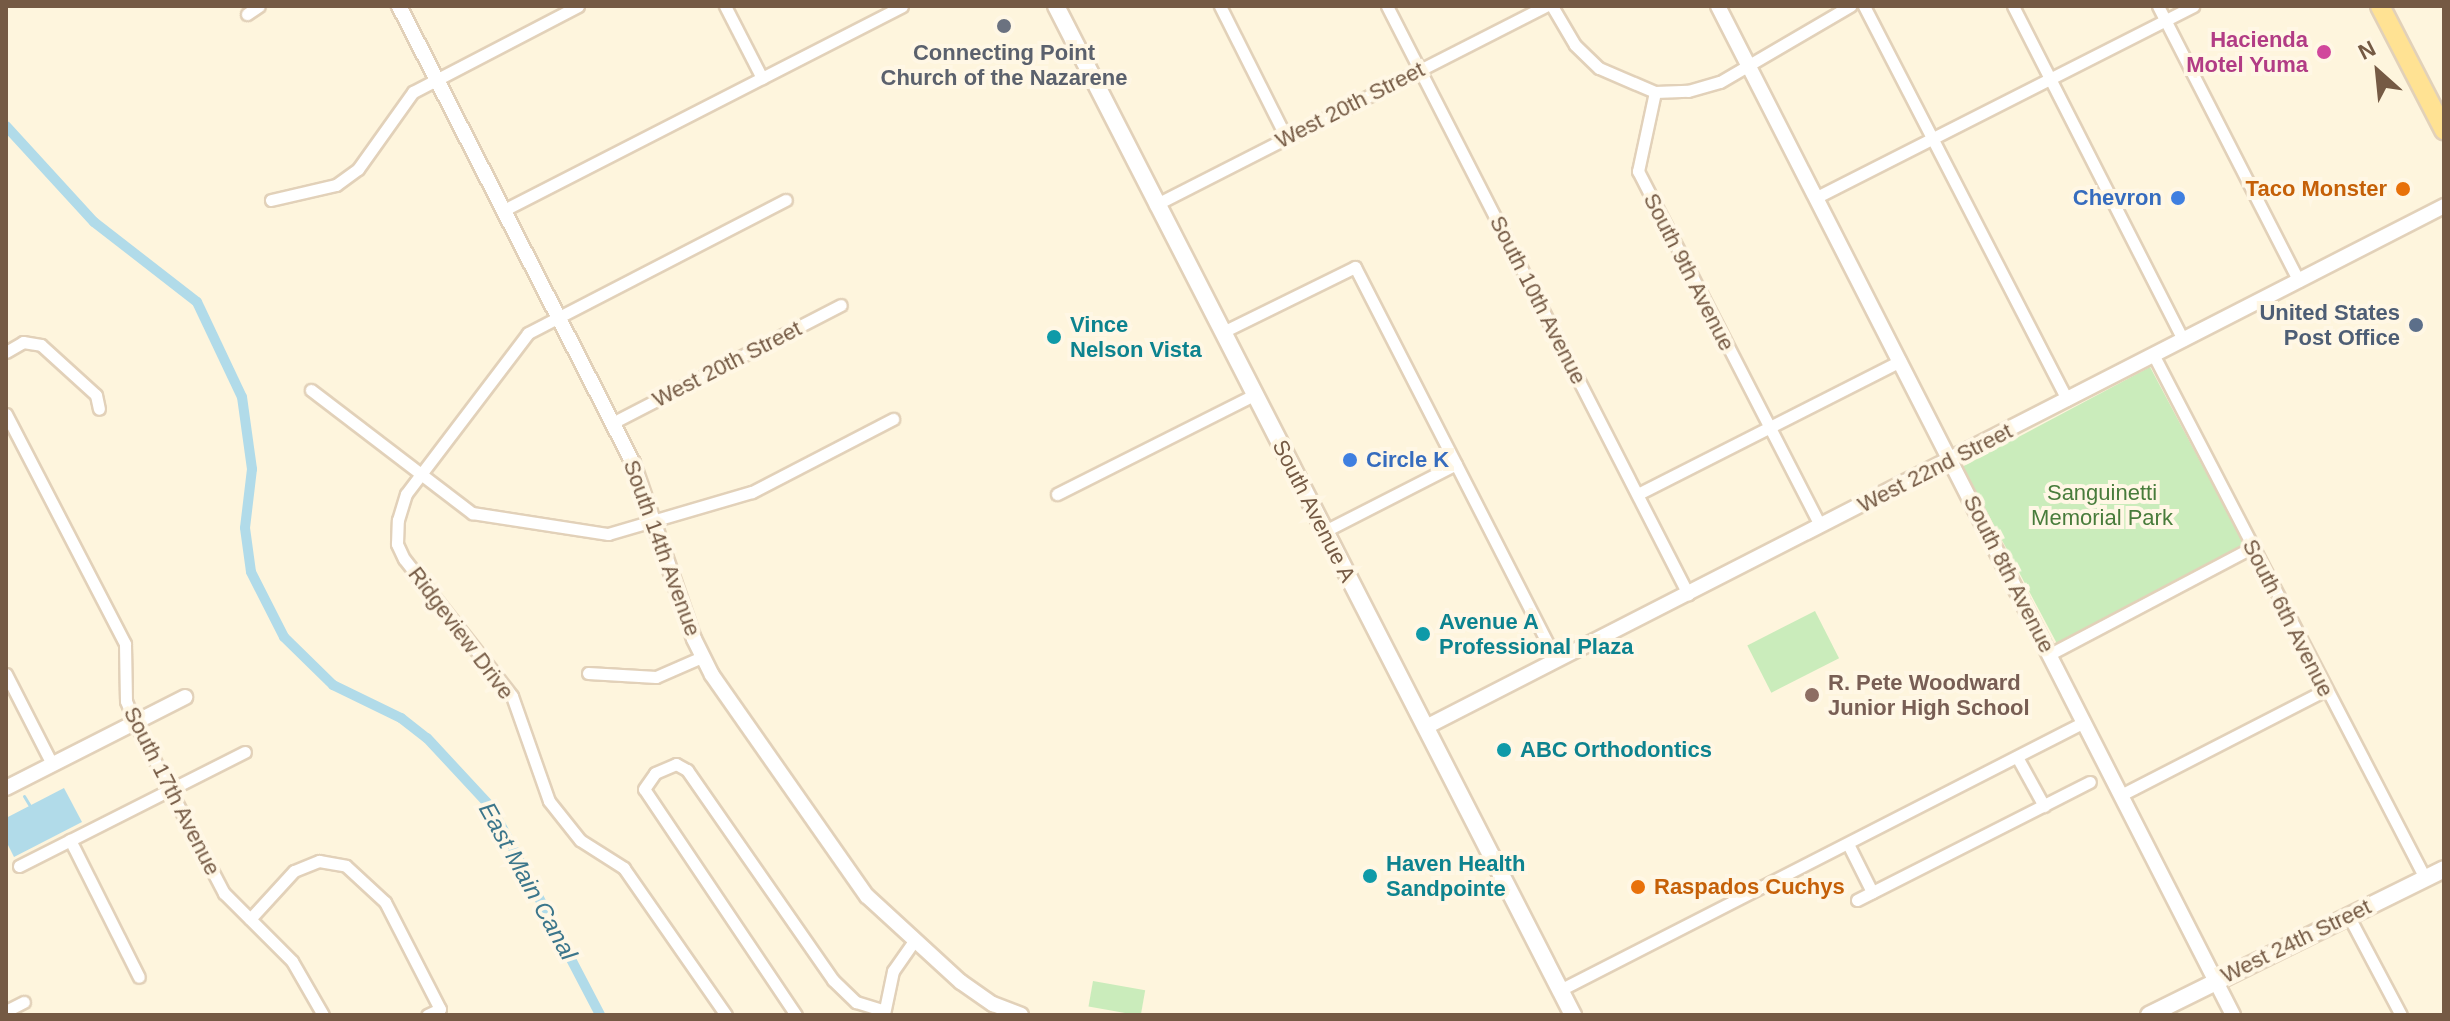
<!DOCTYPE html>
<html>
<head>
<meta charset="utf-8">
<style>
	body { margin:0 }
	#map { position:relative; width:2450px; height:1021px; overflow:hidden; background:#fef5dd; font-family:Arial,sans-serif }
	div>[style] { position:absolute }
	[style*='--x'] { left:calc(var(--x)*1px); top:calc(var(--y)*1px); width:calc(var(--w)*1px); rotate:calc(var(--a)*1deg) }
	.green>* { inset:0; background:#caecbb; transform-origin:0 0 }
	.water>* { inset:0; background:#b1dbe9 }
	.stream>* { height:3px; margin:-1.5px; padding:0 1.5px; transform-origin:1.5px; border-radius:1.5px; background:#b1dbe9 }
	.canal>* { height:10px; margin:-5px; padding:0 5px; transform-origin:5px; border-radius:5px; background:#b1dbe9 }
	.roads { filter:drop-shadow(2px 0 #e2d1b9) drop-shadow(-2px 0 #e2d1b9) drop-shadow(0 2px #e2d1b9) drop-shadow(0 -2px #e2d1b9) }
	.minor>* { height:11px; margin:-5.5px; padding:0 5.5px; transform-origin:5.5px; border-radius:5.5px; background:#fff }
	.tertiary>* { height:14px; margin:-7px; padding:0 7px; transform-origin:7px; border-radius:7px; background:#fff }
	.secondary>* { height:16px; margin:-8px; padding:0 8px; transform-origin:8px; border-radius:8px; background:#fff }
	.primary>* { height:18px; margin:-9px; padding:0 9px; transform-origin:9px; border-radius:9px; background:#ffe293 }
	.dots>* { width:22px; height:22px; translate:-50% -50%; box-sizing:border-box; border:4px solid #fff7e5; border-radius:50% }
	span { translate:-50% -50%; white-space:nowrap; text-align:center; line-height:1.15; -webkit-text-stroke:8px #fff7e5; paint-order:stroke }
	.hotel-label { font-size:22px; color:#b23c85; font-weight:700 }
	.right { translate:-100% -50%; text-align:right }
	.worship-label { font-size:22px; color:#5b616d; font-weight:700 }
	.street-label { font-size:22px; color:#755a44 }
	.food-label { font-size:22px; color:#c56008; font-weight:700 }
	.left { translate:0 -50%; text-align:left }
	.shop-label { font-size:22px; color:#366cbe; font-weight:700 }
	.service-label { font-size:22px; color:#4e5e75; font-weight:700 }
	.culture-label { font-size:22px; color:#0d838f; font-weight:700 }
	.park-label { font-size:22px; color:#487c3b }
	.education-label { font-size:22px; color:#785e54; font-weight:700 }
	.water-label { font-size:24px; color:#3c768b; font-style:italic }
	.frame { position:absolute; inset:0; border:8px solid #755a44; pointer-events:none }
	.north { position:absolute; left:2338px; top:32px; width:80px; height:80px; -webkit-text-stroke:6px #fff7e5; paint-order:stroke; rotate:333deg; font-size:22px; font-weight:700; line-height:32px; text-align:center; color:#755a44 }
	.north::after { content:''; display:block; margin:auto; width:28px; height:36px; background:#755a44; clip-path:polygon(50% 0,100% 100%,50% 72%,0 100%) }
</style>
</head>
<body>
<div id="map">
	<div class="green">
		<i style="left:2150px;top:367px;width:201px;height:212px;rotate:62deg"></i>
		<i style="left:1815px;top:611px;width:53px;height:76px;rotate:63deg"></i>
		<i style="left:1093px;top:981px;width:53px;height:26px;rotate:10deg"></i>
	</div>
	<div class="water">
		<i style="clip-path:polygon(64px 788px,82px 822px,14px 857px,6px 841px,6px 818px)"></i>
	</div>
	<div class="stream">
		<i style="--x:24;--y:796;--w:12;--a:59"></i>
	</div>
	<div class="canal">
		<i style="--x:6;--y:126;--w:130;--a:47.5"></i>
		<i style="--x:94;--y:222;--w:130;--a:37.8"></i>
		<i style="--x:197;--y:302;--w:105;--a:64.7"></i>
		<i style="--x:242;--y:397;--w:73;--a:82.1"></i>
		<i style="--x:252;--y:469;--w:59;--a:96.8"></i>
		<i style="--x:245;--y:528;--w:44;--a:82.2"></i>
		<i style="--x:251;--y:572;--w:73;--a:63.1"></i>
		<i style="--x:284;--y:637;--w:69;--a:44.4"></i>
		<i style="--x:333;--y:685;--w:76;--a:25.9"></i>
		<i style="--x:401;--y:718;--w:33;--a:38"></i>
		<i style="--x:427;--y:738;--w:96;--a:47.1"></i>
		<i style="--x:492;--y:808;--w:233;--a:62.4"></i>
	</div>
	<div class="roads">
		<div class="minor">
			<i style="--x:725;--y:6;--w:81;--a:62.8"></i>
			<i style="--x:1220;--y:6;--w:147;--a:63.3"></i>
			<i style="--x:1387;--y:6;--w:661;--a:62.89"></i>
			<i style="--x:1552;--y:6;--w:45;--a:59.5"></i>
			<i style="--x:1575;--y:45;--w:33;--a:44"></i>
			<i style="--x:1599;--y:68;--w:61;--a:23.2"></i>
			<i style="--x:1655;--y:92;--w:33;--a:-2"></i>
			<i style="--x:1688;--y:91;--w:33;--a:-16"></i>
			<i style="--x:1720;--y:82;--w:151;--a:-30.3"></i>
			<i style="--x:1864;--y:6;--w:443;--a:62.7"></i>
			<i style="--x:2013;--y:6;--w:375;--a:63"></i>
			<i style="--x:2158;--y:6;--w:309;--a:62.9"></i>
			<i style="--x:247;--y:14;--w:14;--a:-34"></i>
			<i style="--x:1655;--y:92;--w:81;--a:102.1"></i>
			<i style="--x:1638;--y:171;--w:398;--a:62.8"></i>
			<i style="--x:1817;--y:197;--w:422;--a:-26.9"></i>
			<i style="--x:271;--y:200;--w:67;--a:-13"></i>
			<i style="--x:336;--y:185;--w:27;--a:-36"></i>
			<i style="--x:358;--y:169;--w:95;--a:-54.5"></i>
			<i style="--x:413;--y:92;--w:186;--a:-27.5"></i>
			<i style="--x:1155;--y:205;--w:438;--a:-27"></i>
			<i style="--x:504;--y:210;--w:447;--a:-27.1"></i>
			<i style="--x:1223;--y:332;--w:147;--a:-26.2"></i>
			<i style="--x:1355;--y:267;--w:441;--a:62.9"></i>
			<i style="--x:6;--y:352;--w:20;--a:-30"></i>
			<i style="--x:23;--y:342;--w:18;--a:9"></i>
			<i style="--x:41;--y:345;--w:74;--a:42.3"></i>
			<i style="--x:96;--y:395;--w:14;--a:78"></i>
			<i style="--x:2154;--y:356;--w:588;--a:62.56"></i>
			<i style="--x:311;--y:390;--w:203;--a:37.4"></i>
			<i style="--x:472;--y:513;--w:138;--a:8.8"></i>
			<i style="--x:608;--y:534;--w:150;--a:-16.3"></i>
			<i style="--x:752;--y:492;--w:159;--a:-27.4"></i>
			<i style="--x:6;--y:414;--w:259;--a:62.6"></i>
			<i style="--x:125;--y:644;--w:57;--a:89"></i>
			<i style="--x:126;--y:701;--w:24;--a:68"></i>
			<i style="--x:135;--y:723;--w:192;--a:62.4"></i>
			<i style="--x:224;--y:893;--w:96;--a:45"></i>
			<i style="--x:292;--y:961;--w:62;--a:60.1"></i>
			<i style="--x:614;--y:422;--w:255;--a:-27.3"></i>
			<i style="--x:1057;--y:494;--w:220;--a:-26.7"></i>
			<i style="--x:1638;--y:494;--w:294;--a:-26.9"></i>
			<i style="--x:1325;--y:531;--w:147;--a:-27.1"></i>
			<i style="--x:2050;--y:654;--w:229;--a:-27.8"></i>
			<i style="--x:588;--y:673;--w:68;--a:3.4"></i>
			<i style="--x:656;--y:677;--w:50;--a:-23.5"></i>
			<i style="--x:6;--y:674;--w:101;--a:62.9"></i>
			<i style="--x:2017;--y:757;--w:56;--a:61.1"></i>
			<i style="--x:2121;--y:795;--w:229;--a:-27.2"></i>
			<i style="--x:70;--y:840;--w:153;--a:63.3"></i>
			<i style="--x:1848;--y:844;--w:54;--a:63.4"></i>
			<i style="--x:19;--y:866;--w:253;--a:-26.8"></i>
			<i style="--x:1857;--y:900;--w:261;--a:-26.9"></i>
			<i style="--x:2348;--y:915;--w:113;--a:62.1"></i>
			<i style="--x:250;--y:919;--w:65;--a:-47.5"></i>
			<i style="--x:294;--y:871;--w:27;--a:-22"></i>
			<i style="--x:319;--y:861;--w:27;--a:10"></i>
			<i style="--x:346;--y:866;--w:53;--a:42.7"></i>
			<i style="--x:385;--y:902;--w:120;--a:62.8"></i>
			<i style="--x:440;--y:1009;--w:14;--a:155"></i>
			<i style="--x:1560;--y:990;--w:589;--a:-27.09"></i>
			<i style="--x:6;--y:1011;--w:20;--a:-27"></i>
			<i style="--x:884;--y:1014;--w:44;--a:-78.2"></i>
			<i style="--x:893;--y:971;--w:37;--a:-55"></i>
			<i style="--x:726;--y:1015;--w:179;--a:-124.8"></i>
			<i style="--x:624;--y:868;--w:52;--a:-147.5"></i>
			<i style="--x:580;--y:840;--w:50;--a:-128.5"></i>
			<i style="--x:549;--y:801;--w:111;--a:-109.4"></i>
			<i style="--x:512;--y:696;--w:174;--a:-128.2"></i>
			<i style="--x:404;--y:559;--w:17;--a:-115"></i>
			<i style="--x:397;--y:544;--w:24;--a:-88"></i>
			<i style="--x:398;--y:520;--w:27;--a:-73"></i>
			<i style="--x:406;--y:494;--w:202;--a:-52.8"></i>
			<i style="--x:528;--y:333;--w:290;--a:-27.3"></i>
			<i style="--x:796;--y:1015;--w:272;--a:-123.9"></i>
			<i style="--x:644;--y:789;--w:19;--a:-55"></i>
			<i style="--x:655;--y:773;--w:23;--a:-23"></i>
			<i style="--x:676;--y:764;--w:13;--a:29"></i>
			<i style="--x:687;--y:770;--w:256;--a:55.2"></i>
			<i style="--x:833;--y:980;--w:32;--a:44"></i>
			<i style="--x:856;--y:1002;--w:28;--a:17"></i>
		</div>
		<div class="tertiary">
			<i style="--x:399;--y:6;--w:513;--a:62.89"></i>
			<i style="--x:633;--y:463;--w:186;--a:70.9"></i>
			<i style="--x:694;--y:639;--w:40;--a:63.4"></i>
			<i style="--x:712;--y:675;--w:270;--a:55"></i>
			<i style="--x:867;--y:896;--w:127;--a:42.5"></i>
			<i style="--x:961;--y:982;--w:39;--a:35"></i>
			<i style="--x:993;--y:1004;--w:30;--a:21"></i>
			<i style="--x:1718;--y:6;--w:1133;--a:62.96"></i>
			<i style="--x:1426;--y:727;--w:1144;--a:-27.1"></i>
			<i style="--x:6;--y:788;--w:201;--a:-26.9"></i>
		</div>
		<div class="secondary">
			<i style="--x:1056;--y:6;--w:1134;--a:62.87"></i>
			<i style="--x:2149;--y:1015;--w:329;--a:-26.3"></i>
		</div>
		<div class="primary">
			<i style="--x:2380;--y:6;--w:140;--a:62.7"></i>
		</div>
	</div>
	<div class="dots">
		<i style="left:1004px;top:26px;background:#6b7280"></i>
		<i style="left:2324px;top:52px;background:#d1479c"></i>
		<i style="left:2403px;top:189px;background:#e8710a"></i>
		<i style="left:2178px;top:198px;background:#3f7fe0"></i>
		<i style="left:2416px;top:325px;background:#5c6f8a"></i>
		<i style="left:1054px;top:337px;background:#0f9aa8"></i>
		<i style="left:1350px;top:460px;background:#3f7fe0"></i>
		<i style="left:1423px;top:634px;background:#0f9aa8"></i>
		<i style="left:1812px;top:695px;background:#8d6e63"></i>
		<i style="left:1504px;top:750px;background:#0f9aa8"></i>
		<i style="left:1370px;top:876px;background:#0f9aa8"></i>
		<i style="left:1638px;top:887px;background:#e8710a"></i>
	</div>
	<div class="hotel-label">
		<span class="right" style="left:2308px;top:52px">Hacienda<br>Motel Yuma</span>
	</div>
	<div class="worship-label">
		<span style="left:1004px;top:65px">Connecting Point<br>Church of the Nazarene</span>
	</div>
	<div class="street-label">
		<span style="left:1350px;top:105px;rotate:-27deg">West 20th Street</span>
		<span style="left:1689px;top:272px;rotate:63deg">South 9th Avenue</span>
		<span style="left:1538px;top:300px;rotate:63deg">South 10th Avenue</span>
		<span style="left:727px;top:364px;rotate:-27deg">West 20th Street</span>
		<span style="left:1935px;top:468px;rotate:-27deg">West 22nd Street</span>
		<span style="left:1314px;top:511px;rotate:63deg">South Avenue A</span>
		<span style="left:662px;top:548px;rotate:70deg">South 14th Avenue</span>
		<span style="left:2009px;top:574px;rotate:63deg">South 8th Avenue</span>
		<span style="left:2288px;top:618px;rotate:63deg">South 6th Avenue</span>
		<span style="left:461px;top:633px;rotate:53deg">Ridgeview Drive</span>
		<span style="left:172px;top:791px;rotate:63deg">South 17th Avenue</span>
		<span style="left:2296px;top:941px;rotate:-26deg">West 24th Street</span>
	</div>
	<div class="food-label">
		<span class="right" style="left:2387px;top:189px">Taco Monster</span>
		<span class="left" style="left:1654px;top:887px">Raspados Cuchys</span>
	</div>
	<div class="shop-label">
		<span class="right" style="left:2162px;top:198px">Chevron</span>
		<span class="left" style="left:1366px;top:460px">Circle K</span>
	</div>
	<div class="service-label">
		<span class="right" style="left:2400px;top:325px">United States<br>Post Office</span>
	</div>
	<div class="culture-label">
		<span class="left" style="left:1070px;top:337px">Vince<br>Nelson Vista</span>
		<span class="left" style="left:1439px;top:634px">Avenue A<br>Professional Plaza</span>
		<span class="left" style="left:1520px;top:750px">ABC Orthodontics</span>
		<span class="left" style="left:1386px;top:876px">Haven Health<br>Sandpointe</span>
	</div>
	<div class="park-label">
		<span style="left:2102px;top:505px">Sanguinetti<br>Memorial Park</span>
	</div>
	<div class="education-label">
		<span class="left" style="left:1828px;top:695px">R. Pete Woodward<br>Junior High School</span>
	</div>
	<div class="water-label">
		<span style="left:528px;top:881px;rotate:61deg">East Main Canal</span>
	</div>
	<div class="frame"></div>
	<div class="north">N</div>
</div>
</body>
</html>
